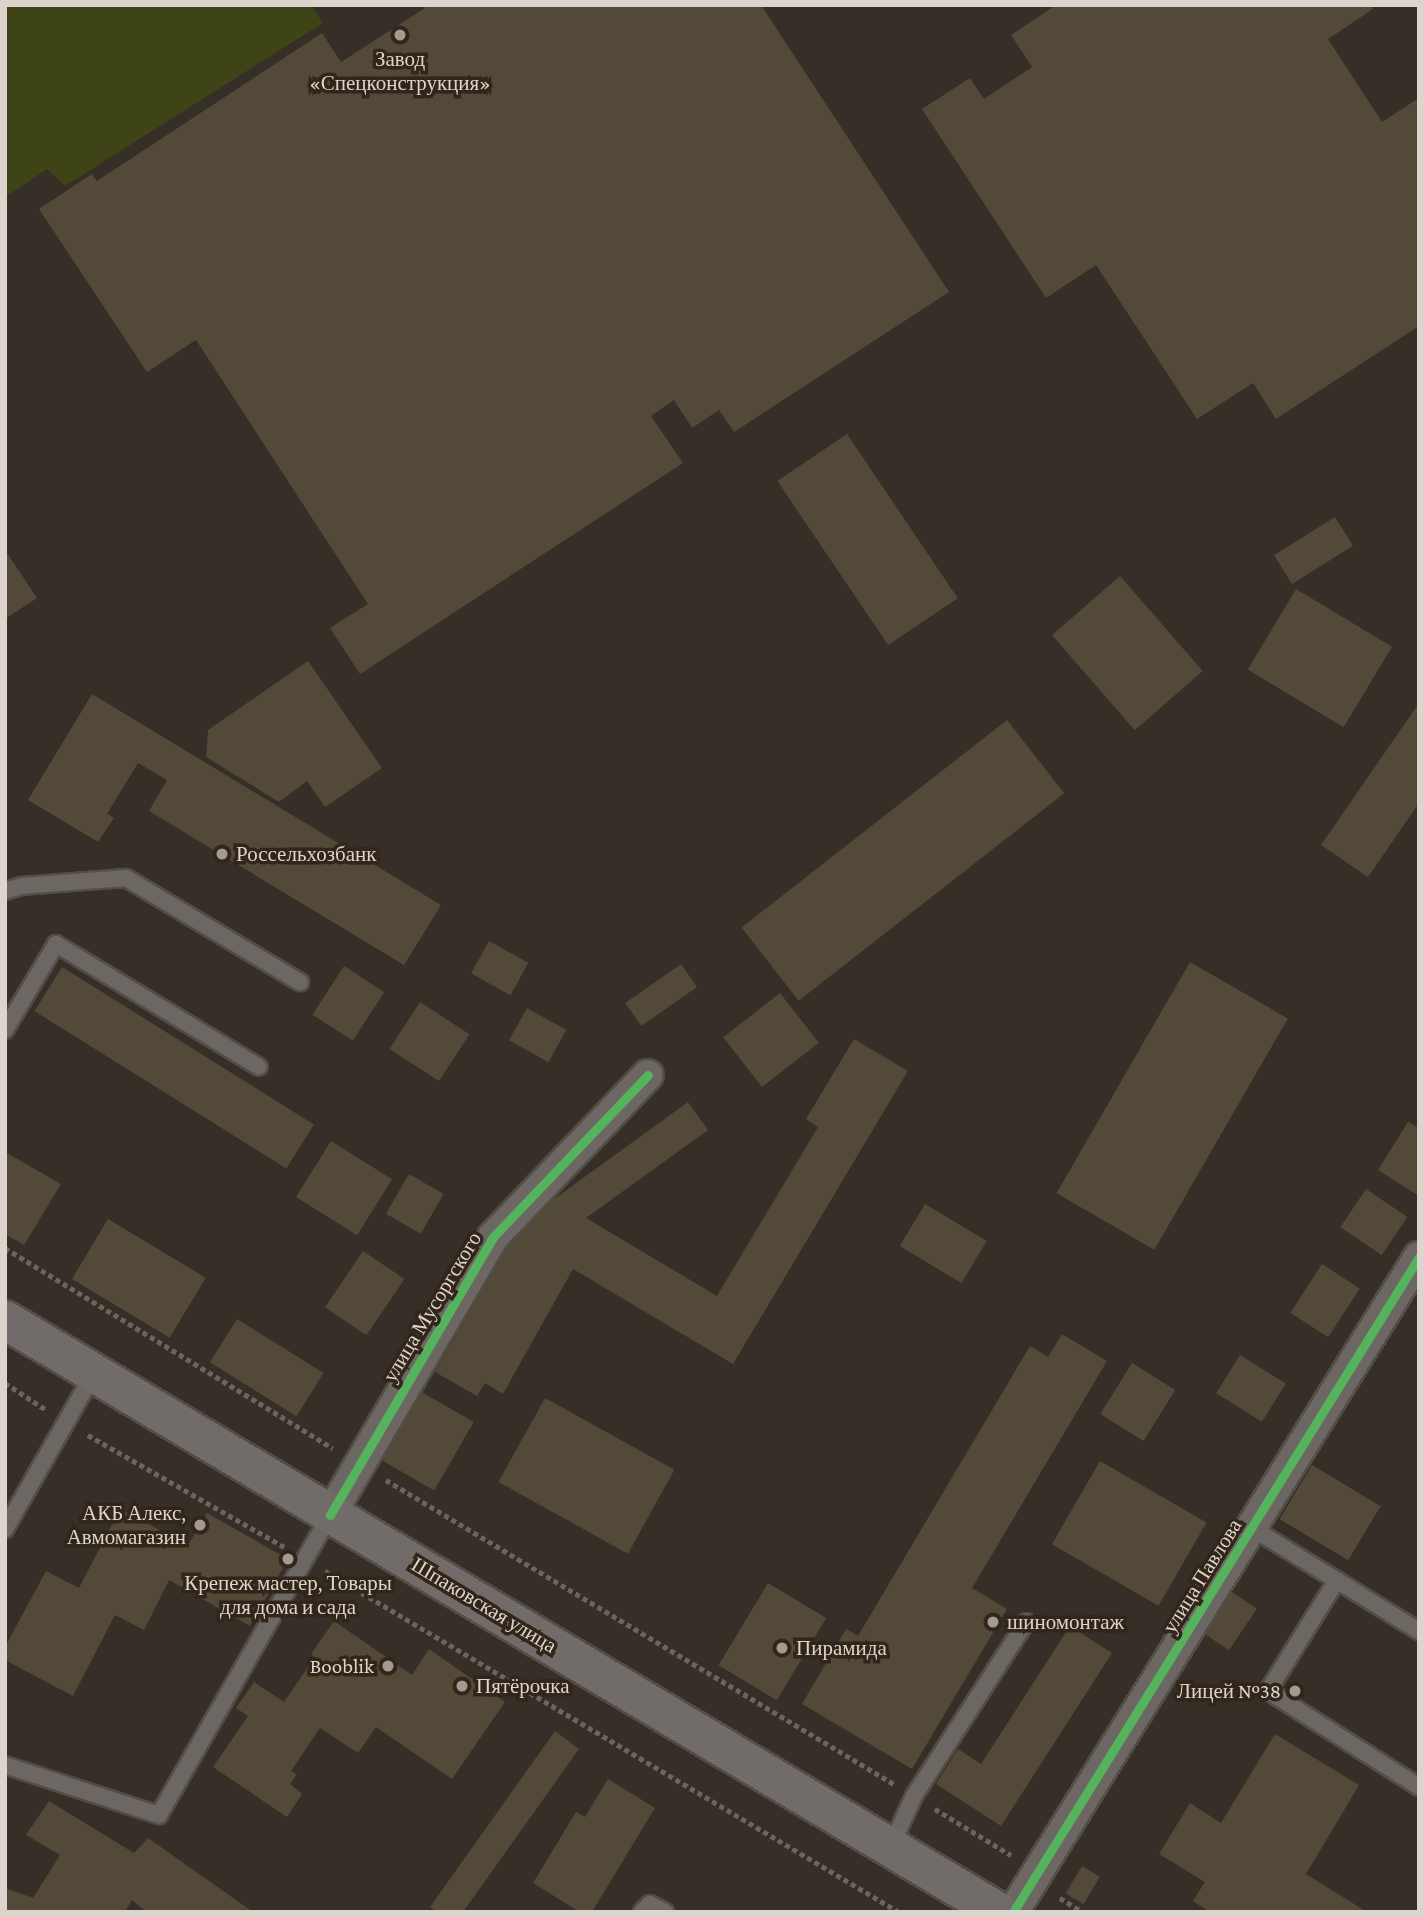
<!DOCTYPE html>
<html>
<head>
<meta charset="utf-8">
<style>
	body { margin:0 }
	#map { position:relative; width:1424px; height:1917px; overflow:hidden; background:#352f28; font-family:"Crimson Pro",serif }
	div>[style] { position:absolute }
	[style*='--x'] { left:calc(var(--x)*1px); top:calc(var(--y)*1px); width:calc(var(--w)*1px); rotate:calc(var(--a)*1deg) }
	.green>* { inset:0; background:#3f4416 }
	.building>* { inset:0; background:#534939; transform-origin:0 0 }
	.path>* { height:4.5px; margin-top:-2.25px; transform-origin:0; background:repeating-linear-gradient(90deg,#69655f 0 5px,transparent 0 8.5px) }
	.roads { filter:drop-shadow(2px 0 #534d46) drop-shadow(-2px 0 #534d46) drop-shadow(0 2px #534d46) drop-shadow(0 -2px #534d46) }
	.service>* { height:16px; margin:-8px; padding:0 8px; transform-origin:8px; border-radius:8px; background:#6c6762 }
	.minor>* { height:30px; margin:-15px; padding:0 15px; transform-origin:15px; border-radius:15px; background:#6c6762 }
	.secondary>* { height:38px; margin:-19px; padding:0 19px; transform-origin:19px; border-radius:19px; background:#716c6a }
	.cycleway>* { height:9px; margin:-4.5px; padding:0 4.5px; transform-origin:4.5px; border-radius:4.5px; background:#56b35d }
	.dots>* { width:19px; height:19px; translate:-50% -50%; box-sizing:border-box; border:4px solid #312619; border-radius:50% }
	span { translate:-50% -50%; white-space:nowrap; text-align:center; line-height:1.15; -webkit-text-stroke:7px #312619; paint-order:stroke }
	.poi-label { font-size:21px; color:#ddd5cd }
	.left { translate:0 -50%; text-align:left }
	.right { translate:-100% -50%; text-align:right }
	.street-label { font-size:21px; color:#ddd5cd }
	.frame { position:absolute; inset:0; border:7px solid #ddd5cd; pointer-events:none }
</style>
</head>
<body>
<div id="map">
	<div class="green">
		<i style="clip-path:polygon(5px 5px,311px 5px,323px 23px,65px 186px,47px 169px,5px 197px)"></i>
	</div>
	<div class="building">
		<i style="clip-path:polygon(423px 5px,761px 5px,949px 292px,734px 432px,719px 410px,692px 428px,674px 400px,651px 416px,683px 463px,360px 674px,330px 628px,368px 604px,196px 340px,147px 372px,39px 209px,92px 174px,97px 181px,322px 33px,341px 62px,425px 8px)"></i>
		<i style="clip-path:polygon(1056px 5px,1370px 5px,1373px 9px,1328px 39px,1382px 122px,1419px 98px,1419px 326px,1276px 419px,1253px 383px,1197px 419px,1096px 265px,1046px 298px,922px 109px,970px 78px,984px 99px,1032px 67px,1011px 35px)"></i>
		<i style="left:847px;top:434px;width:198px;height:84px;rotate:56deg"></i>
		<i style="left:1335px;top:517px;width:34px;height:72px;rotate:58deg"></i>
		<i style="clip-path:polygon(5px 550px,37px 598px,5px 619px)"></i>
		<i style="left:1120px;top:576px;width:126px;height:90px;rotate:49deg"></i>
		<i style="left:1296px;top:589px;width:112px;height:94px;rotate:31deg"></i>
		<i style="clip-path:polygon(308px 661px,382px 768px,325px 807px,307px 781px,279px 802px,206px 757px,208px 730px)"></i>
		<i style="clip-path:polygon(92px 694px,441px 905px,404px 965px,149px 811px,167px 780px,138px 763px,107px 814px,114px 818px,98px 842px,28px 800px)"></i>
		<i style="clip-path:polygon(1419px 703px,1419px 803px,1368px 877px,1321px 845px)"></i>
		<i style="left:1007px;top:720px;width:93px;height:337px;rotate:52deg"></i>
		<i style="left:489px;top:941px;width:45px;height:37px;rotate:29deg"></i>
		<i style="left:1190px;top:962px;width:113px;height:267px;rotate:30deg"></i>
		<i style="left:681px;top:964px;width:28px;height:68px;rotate:55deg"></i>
		<i style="left:344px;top:966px;width:48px;height:58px;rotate:33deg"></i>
		<i style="left:62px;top:967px;width:297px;height:52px;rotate:32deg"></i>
		<i style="left:780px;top:993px;width:63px;height:72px;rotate:52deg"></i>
		<i style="left:420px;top:1002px;width:59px;height:56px;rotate:33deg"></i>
		<i style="left:527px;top:1008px;width:45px;height:37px;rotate:29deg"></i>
		<i style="clip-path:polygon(854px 1039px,908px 1071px,733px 1364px,573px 1269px,503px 1394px,485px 1383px,477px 1396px,435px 1372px,521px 1223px,688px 1102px,708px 1130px,586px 1218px,717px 1296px,818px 1127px,806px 1119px)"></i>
		<i style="clip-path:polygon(1408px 1122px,1419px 1128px,1419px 1196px,1378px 1170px)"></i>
		<i style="left:331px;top:1141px;width:72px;height:66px;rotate:32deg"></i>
		<i style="clip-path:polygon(5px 1152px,61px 1184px,24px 1245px,5px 1234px)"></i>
		<i style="left:409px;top:1174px;width:40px;height:46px;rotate:30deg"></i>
		<i style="left:1366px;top:1189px;width:50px;height:46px;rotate:34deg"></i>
		<i style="left:925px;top:1204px;width:72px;height:49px;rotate:31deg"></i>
		<i style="left:108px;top:1219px;width:114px;height:70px;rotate:31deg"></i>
		<i style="left:363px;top:1251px;width:50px;height:68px;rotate:34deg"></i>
		<i style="left:1322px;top:1264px;width:45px;height:58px;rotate:33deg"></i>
		<i style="left:237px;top:1319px;width:102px;height:51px;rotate:32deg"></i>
		<i style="clip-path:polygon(1062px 1334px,1107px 1361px,972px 1588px,1007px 1609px,912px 1769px,802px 1704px,846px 1629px,858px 1636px,1030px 1346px,1048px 1357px)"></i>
		<i style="left:1240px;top:1355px;width:54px;height:45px;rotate:32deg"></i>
		<i style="left:1132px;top:1363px;width:51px;height:60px;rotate:32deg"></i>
		<i style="left:420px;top:1391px;width:62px;height:79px;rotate:30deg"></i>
		<i style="left:545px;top:1398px;width:148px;height:96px;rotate:29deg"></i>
		<i style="left:1100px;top:1461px;width:123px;height:96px;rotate:30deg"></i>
		<i style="left:1312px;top:1465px;width:80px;height:63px;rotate:31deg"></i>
		<i style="clip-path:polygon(120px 1509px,188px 1545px,207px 1513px,288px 1559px,250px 1626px,169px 1580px,144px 1630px,115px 1615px,73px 1696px,5px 1660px,5px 1647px,46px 1571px,79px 1588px)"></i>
		<i style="left:768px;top:1583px;width:68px;height:96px;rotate:31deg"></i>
		<i style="left:1232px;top:1592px;width:30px;height:50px;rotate:34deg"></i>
		<i style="clip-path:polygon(334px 1621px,412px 1675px,429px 1649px,505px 1702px,452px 1779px,376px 1727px,358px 1753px,320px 1728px,291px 1771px,297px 1774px,290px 1784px,302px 1794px,287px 1817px,213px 1767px,248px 1716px,236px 1708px,254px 1682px,284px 1702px,315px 1657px,311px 1654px)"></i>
		<i style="clip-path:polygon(1070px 1626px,1112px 1653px,1001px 1826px,936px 1784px,958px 1749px,981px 1764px)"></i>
		<i style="clip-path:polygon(555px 1731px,579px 1749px,463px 1912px,437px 1912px,430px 1907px)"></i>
		<i style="clip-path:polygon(1275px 1734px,1359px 1785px,1306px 1874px,1367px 1912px,1210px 1912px,1193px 1901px,1205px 1882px,1159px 1854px,1190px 1803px,1221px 1823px)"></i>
		<i style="clip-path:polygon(608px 1779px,655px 1808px,592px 1912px,580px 1912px,533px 1883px,576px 1812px,585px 1817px)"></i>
		<i style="clip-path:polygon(49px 1801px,134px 1853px,148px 1838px,253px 1912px,147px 1912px,132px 1900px,125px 1912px,5px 1912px,5px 1888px,33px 1898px,60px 1855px,26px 1835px)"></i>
		<i style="left:1082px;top:1866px;width:21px;height:32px;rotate:31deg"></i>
	</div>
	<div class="path">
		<i style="--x:5;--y:1248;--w:384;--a:31.4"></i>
		<i style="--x:5;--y:1383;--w:48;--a:33"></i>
		<i style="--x:88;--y:1435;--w:226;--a:29.7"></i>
		<i style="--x:386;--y:1480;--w:592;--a:30.9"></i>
		<i style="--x:325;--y:1571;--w:668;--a:30.71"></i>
		<i style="--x:935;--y:1809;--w:89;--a:31.2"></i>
		<i style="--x:1060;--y:1898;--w:26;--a:32"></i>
	</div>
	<div class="roads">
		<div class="service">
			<i style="--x:5;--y:891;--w:17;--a:-17"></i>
			<i style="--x:21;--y:886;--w:105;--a:-4.4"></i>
			<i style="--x:126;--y:878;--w:203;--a:30.9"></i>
			<i style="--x:5;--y:1030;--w:100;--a:-59.3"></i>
			<i style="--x:56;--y:944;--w:237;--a:31.2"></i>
			<i style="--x:1252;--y:1528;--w:196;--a:31.7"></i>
			<i style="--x:5;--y:1529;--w:180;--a:-60.3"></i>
			<i style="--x:1337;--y:1580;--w:131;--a:121.9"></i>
			<i style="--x:1268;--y:1691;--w:179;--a:32.4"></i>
			<i style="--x:5;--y:1765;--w:162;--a:18"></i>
			<i style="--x:159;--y:1815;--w:345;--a:-60.3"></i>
			<i style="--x:891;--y:1846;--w:55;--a:-65.3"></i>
			<i style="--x:914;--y:1796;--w:207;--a:-57.2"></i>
			<i style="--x:642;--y:1912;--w:11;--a:-45"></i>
			<i style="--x:650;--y:1904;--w:17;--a:28"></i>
		</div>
		<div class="minor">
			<i style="--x:330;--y:1515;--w:322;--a:-59.6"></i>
			<i style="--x:493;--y:1237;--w:224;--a:-46.3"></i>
			<i style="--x:1013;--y:1912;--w:771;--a:-58.21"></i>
		</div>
		<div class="secondary">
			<i style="--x:5;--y:1320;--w:1157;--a:30.78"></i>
		</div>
	</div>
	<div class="cycleway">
		<i style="--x:330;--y:1515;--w:322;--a:-59.6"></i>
		<i style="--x:493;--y:1237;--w:224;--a:-46.3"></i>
		<i style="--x:1013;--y:1912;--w:771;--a:-58.21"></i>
	</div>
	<div class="dots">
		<i style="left:400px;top:35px;background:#a29b93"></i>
		<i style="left:222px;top:854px;background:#a29b93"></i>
		<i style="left:200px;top:1525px;background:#a29b93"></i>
		<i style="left:288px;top:1559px;background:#a29b93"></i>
		<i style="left:993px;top:1622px;background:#a29b93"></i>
		<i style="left:782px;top:1648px;background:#a29b93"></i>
		<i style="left:388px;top:1666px;background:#a29b93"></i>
		<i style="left:462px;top:1686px;background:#a29b93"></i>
		<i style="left:1295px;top:1691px;background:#a29b93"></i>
	</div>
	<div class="poi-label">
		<span style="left:400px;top:71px">Завод<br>«Спецконструкция»</span>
		<span class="left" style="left:236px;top:854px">Россельхозбанк</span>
		<span class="right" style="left:186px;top:1525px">АКБ Алекс,<br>Авмомагазин</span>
		<span style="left:288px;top:1595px">Крепеж мастер, Товары<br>для дома и сада</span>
		<span class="left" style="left:1007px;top:1622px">шиномонтаж</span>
		<span class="left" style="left:796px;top:1648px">Пирамида</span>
		<span class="right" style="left:374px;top:1666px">Booblik</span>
		<span class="left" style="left:476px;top:1686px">Пятёрочка</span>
		<span class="right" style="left:1281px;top:1691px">Лицей №38</span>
	</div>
	<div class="street-label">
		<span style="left:432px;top:1307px;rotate:-59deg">улица Мусоргского</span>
		<span style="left:1202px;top:1576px;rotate:-58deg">улица Павлова</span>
		<span style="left:484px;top:1605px;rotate:31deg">Шпаковская улица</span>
	</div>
	<div class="frame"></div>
</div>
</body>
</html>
